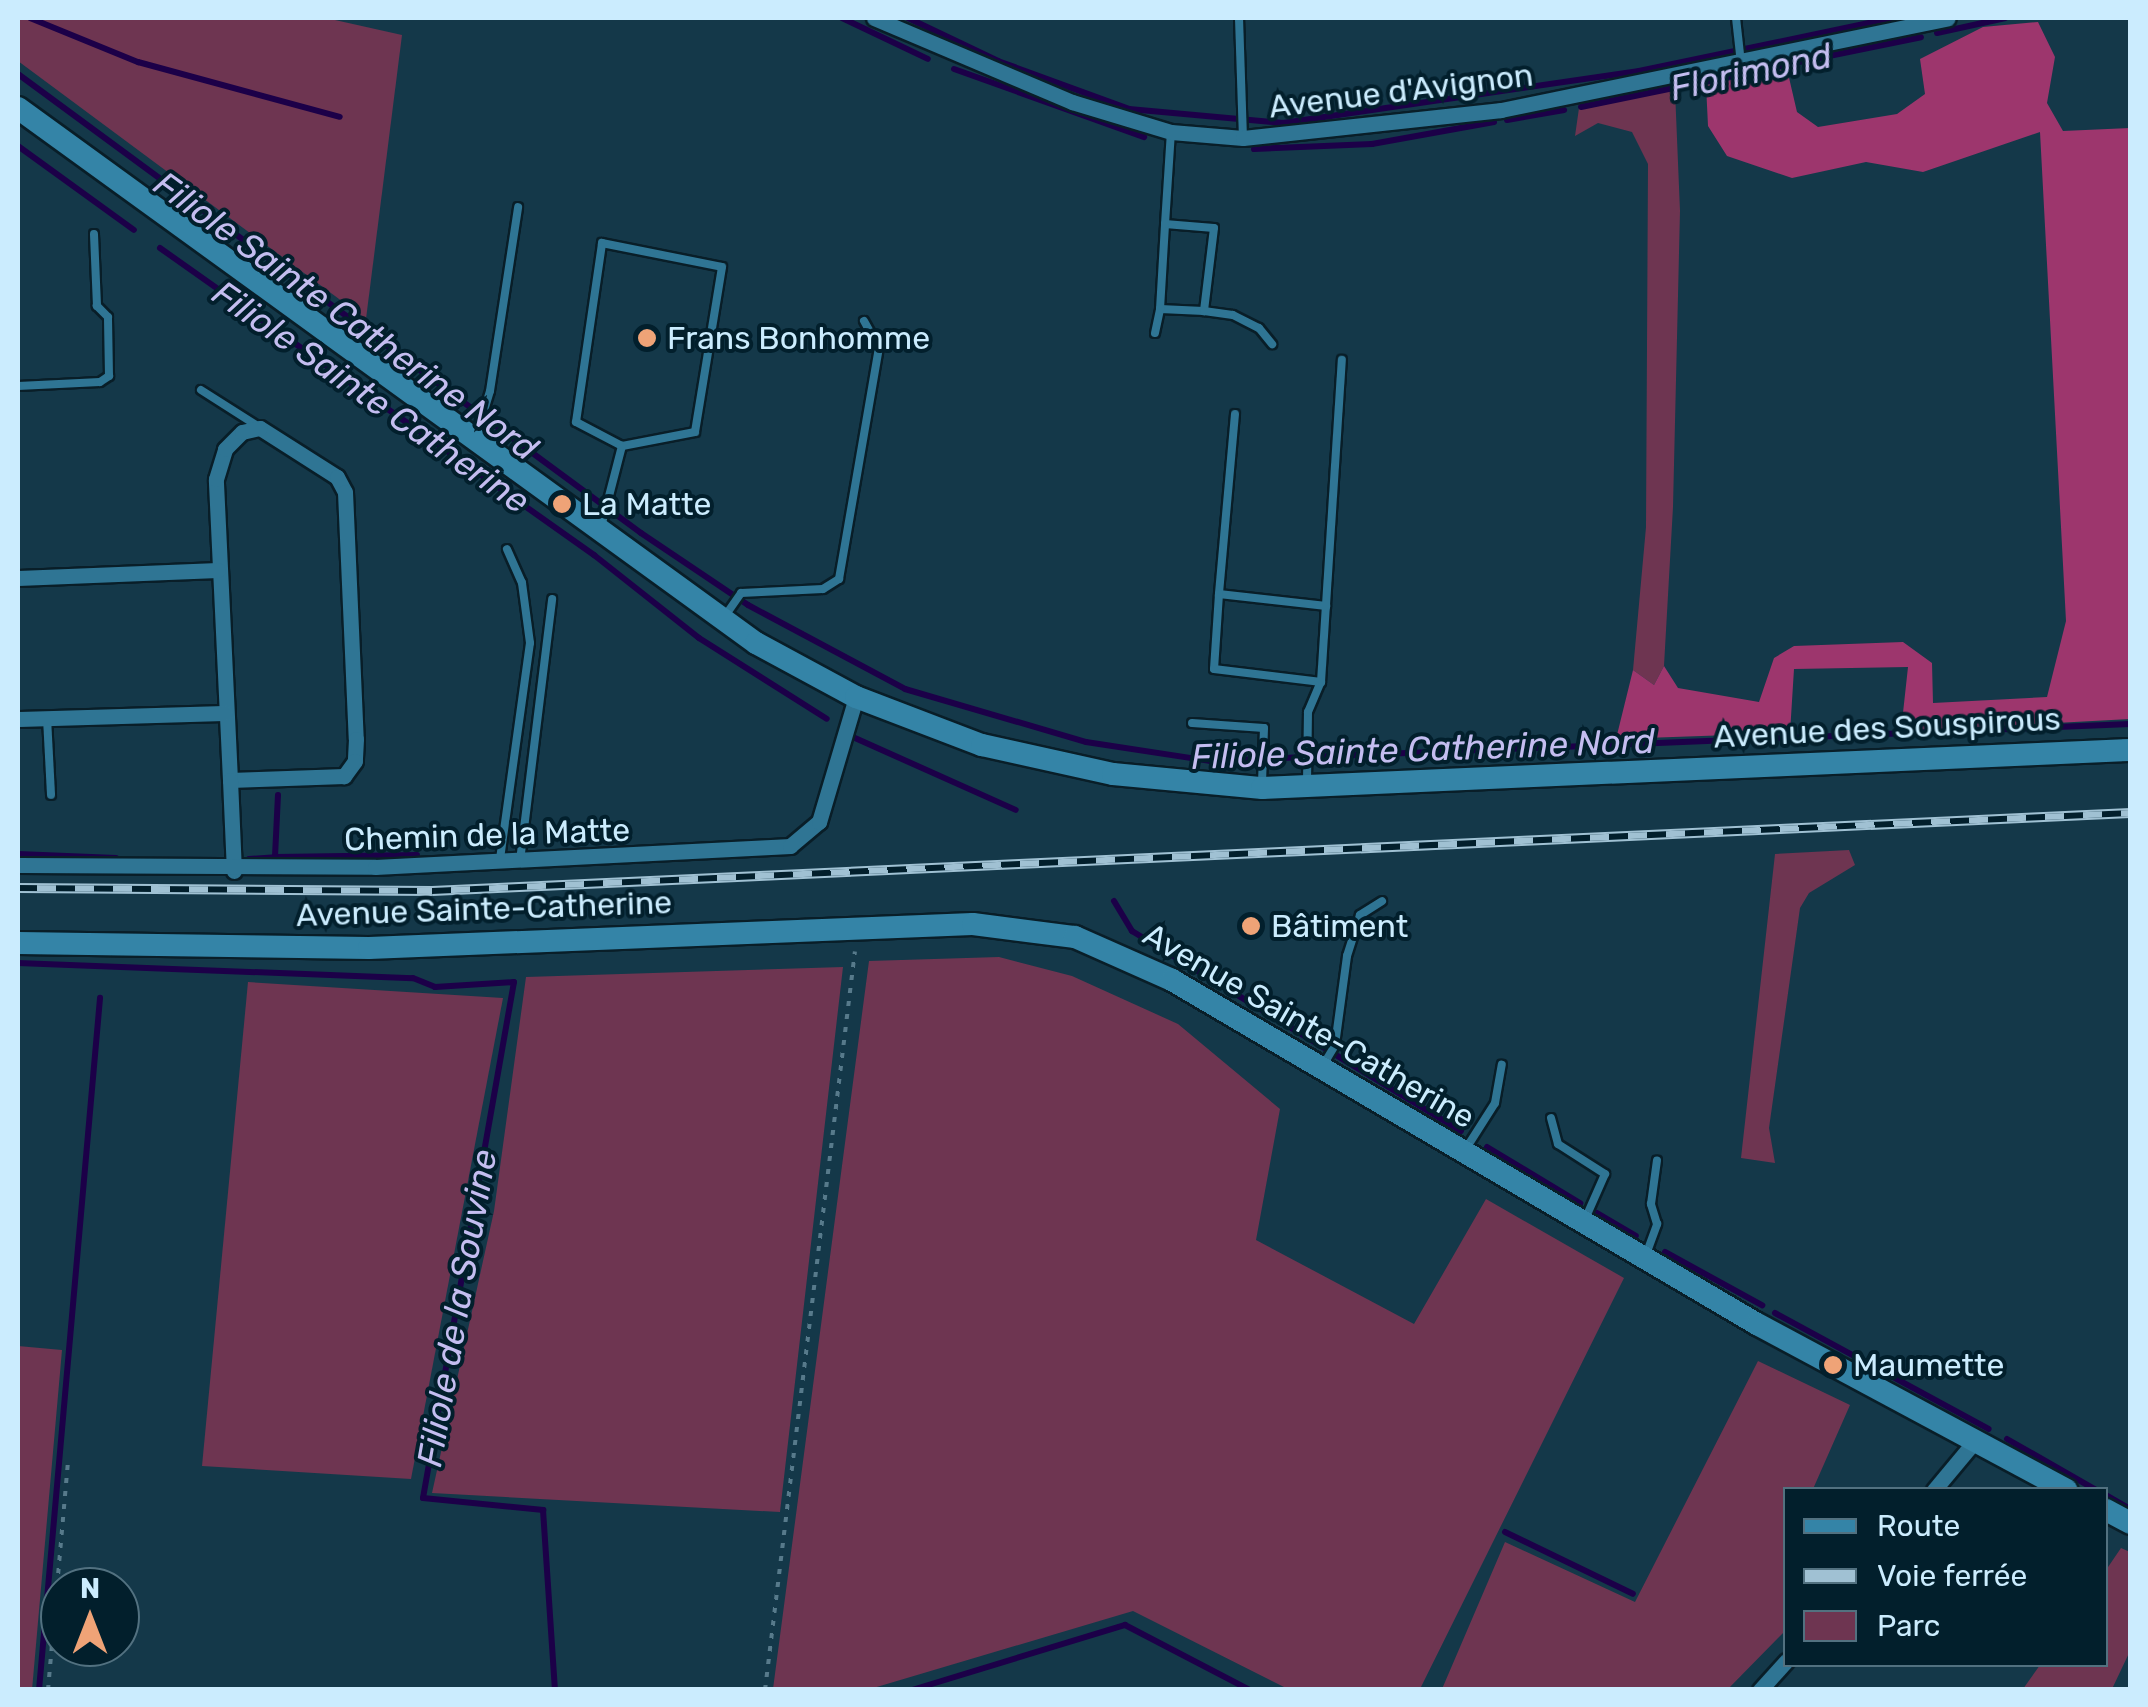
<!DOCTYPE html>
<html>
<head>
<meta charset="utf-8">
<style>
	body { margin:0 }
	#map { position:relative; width:2148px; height:1707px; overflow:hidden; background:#143849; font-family:Rubik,sans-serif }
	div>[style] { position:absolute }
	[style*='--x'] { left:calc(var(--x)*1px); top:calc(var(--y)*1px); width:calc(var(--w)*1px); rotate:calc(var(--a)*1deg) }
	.green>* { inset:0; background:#6e3551 }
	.forest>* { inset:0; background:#9d366d }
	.stream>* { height:6px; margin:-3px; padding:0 3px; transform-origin:3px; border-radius:3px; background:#1c0048 }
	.path>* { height:4px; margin-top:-2px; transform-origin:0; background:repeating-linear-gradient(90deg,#577a8b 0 5px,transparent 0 13px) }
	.roads { filter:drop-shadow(2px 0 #091e28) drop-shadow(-2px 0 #091e28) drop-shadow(0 2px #091e28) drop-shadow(0 -2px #091e28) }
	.service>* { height:8px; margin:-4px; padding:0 4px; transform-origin:4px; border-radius:4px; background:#2f7594 }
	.minor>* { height:15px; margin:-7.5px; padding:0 7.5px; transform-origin:7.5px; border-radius:7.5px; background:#2f7594 }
	.secondary>* { height:22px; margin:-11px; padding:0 11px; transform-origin:11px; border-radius:11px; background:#3484a7 }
	.rail>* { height:10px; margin-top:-5px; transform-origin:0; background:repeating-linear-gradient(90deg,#021f2c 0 19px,#a0c1d3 0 38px); box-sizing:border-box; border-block:2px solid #a0c1d3 }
	.dots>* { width:28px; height:28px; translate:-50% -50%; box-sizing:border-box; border:5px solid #021f2c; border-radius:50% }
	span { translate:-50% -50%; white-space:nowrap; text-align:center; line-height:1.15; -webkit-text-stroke:8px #021f2c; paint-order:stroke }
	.street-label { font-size:32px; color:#cbecfe }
	.poi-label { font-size:32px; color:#cbecfe }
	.left { translate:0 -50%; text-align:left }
	.water-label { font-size:35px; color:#c4bdf0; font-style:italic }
	.frame { position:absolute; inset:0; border:20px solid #cbecfe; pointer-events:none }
	.legend { position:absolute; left:1783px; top:1487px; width:325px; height:180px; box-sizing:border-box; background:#021f2c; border:2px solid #527180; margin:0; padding:12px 18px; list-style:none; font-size:30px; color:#cbecfe }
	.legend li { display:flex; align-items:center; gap:20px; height:50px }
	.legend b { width:50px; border:2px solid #527180 }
	.north { position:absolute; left:40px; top:1567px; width:100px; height:100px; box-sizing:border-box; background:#021f2c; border:2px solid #527180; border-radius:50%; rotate:0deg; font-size:28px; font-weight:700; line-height:40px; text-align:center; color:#cbecfe }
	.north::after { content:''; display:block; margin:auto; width:35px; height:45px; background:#efa377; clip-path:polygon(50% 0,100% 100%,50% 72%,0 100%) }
</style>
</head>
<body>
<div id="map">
	<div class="green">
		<i style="clip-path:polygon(18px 18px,326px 18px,402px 35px,366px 319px,18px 61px)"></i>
		<i style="clip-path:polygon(1675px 90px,1680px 211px,1673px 507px,1664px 666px,1654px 685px,1633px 670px,1646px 527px,1648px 164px,1632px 132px,1598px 123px,1575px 136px,1579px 108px)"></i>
		<i style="clip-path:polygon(1849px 850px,1855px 865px,1809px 893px,1800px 908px,1769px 1128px,1775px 1163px,1741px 1158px,1775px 854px)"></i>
		<i style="clip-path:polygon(999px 957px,1072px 976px,1178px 1024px,1280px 1109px,1256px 1240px,1414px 1324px,1486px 1199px,1624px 1278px,1420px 1689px,1288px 1689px,1133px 1611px,870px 1689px,773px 1689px,869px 961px)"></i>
		<i style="clip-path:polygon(843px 967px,780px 1512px,432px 1493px,494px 1211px,526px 977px)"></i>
		<i style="clip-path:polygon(248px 982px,503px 998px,411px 1479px,202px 1466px)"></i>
		<i style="clip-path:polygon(18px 1346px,62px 1350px,32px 1690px,18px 1689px)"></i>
		<i style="clip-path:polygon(1758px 1361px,1850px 1405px,1813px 1489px,1786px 1490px,1785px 1631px,1728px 1689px,1442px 1689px,1505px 1542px,1635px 1602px)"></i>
		<i style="clip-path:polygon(2121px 1548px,2130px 1552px,2130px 1651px,2112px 1689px,2023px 1689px,2040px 1665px,2106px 1664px,2106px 1570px)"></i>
	</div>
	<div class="forest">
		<i style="clip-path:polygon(2038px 22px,2055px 57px,2047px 103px,2063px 131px,2130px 128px,2130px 719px,1901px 731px,1908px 667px,1794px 669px,1790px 733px,1616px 739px,1633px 670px,1654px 685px,1664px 666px,1678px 688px,1759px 702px,1774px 658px,1794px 646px,1903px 642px,1932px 663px,1933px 703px,2047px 697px,2066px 621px,2040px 132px,1923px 172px,1866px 162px,1792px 178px,1727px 156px,1708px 126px,1706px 85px,1787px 69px,1797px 112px,1818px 127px,1897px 114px,1925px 94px,1920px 59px,1983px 27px)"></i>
	</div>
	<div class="stream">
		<i style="--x:30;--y:18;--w:117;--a:22.2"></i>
		<i style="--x:138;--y:62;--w:209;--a:15.2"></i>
		<i style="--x:842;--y:18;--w:95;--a:25.5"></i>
		<i style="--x:908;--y:18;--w:100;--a:25.5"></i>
		<i style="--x:998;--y:61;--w:140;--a:20.1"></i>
		<i style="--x:1129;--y:109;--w:155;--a:5.2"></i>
		<i style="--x:1283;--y:123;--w:360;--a:-8.3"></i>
		<i style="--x:1639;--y:71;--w:259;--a:-11.8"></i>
		<i style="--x:1937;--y:33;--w:70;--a:-12.4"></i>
		<i style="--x:954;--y:69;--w:202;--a:19.7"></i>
		<i style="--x:18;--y:74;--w:774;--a:36.38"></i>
		<i style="--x:641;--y:533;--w:129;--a:33.9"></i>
		<i style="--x:748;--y:605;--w:178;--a:28.1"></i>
		<i style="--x:905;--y:689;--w:189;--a:16.3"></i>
		<i style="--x:1086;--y:742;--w:125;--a:8.7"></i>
		<i style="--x:1210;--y:761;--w:921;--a:-2.3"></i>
		<i style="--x:1581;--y:107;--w:347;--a:-11.6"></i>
		<i style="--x:1507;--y:120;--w:58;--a:-10"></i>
		<i style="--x:18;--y:146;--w:143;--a:35.9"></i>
		<i style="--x:1254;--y:149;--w:118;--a:-2.4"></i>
		<i style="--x:1372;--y:144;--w:124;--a:-10.2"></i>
		<i style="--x:160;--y:248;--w:532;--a:35.27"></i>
		<i style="--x:594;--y:555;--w:134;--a:38.3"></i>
		<i style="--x:699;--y:638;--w:151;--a:32.3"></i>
		<i style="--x:855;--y:738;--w:176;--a:24.1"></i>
		<i style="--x:278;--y:795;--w:62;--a:92.8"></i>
		<i style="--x:275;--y:857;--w:142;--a:-0.8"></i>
		<i style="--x:18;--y:854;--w:98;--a:2.3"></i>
		<i style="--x:249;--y:859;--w:26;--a:-4"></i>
		<i style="--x:1114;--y:901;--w:35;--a:59"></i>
		<i style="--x:1132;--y:931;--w:385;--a:31.3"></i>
		<i style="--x:18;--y:963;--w:395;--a:2.2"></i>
		<i style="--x:413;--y:978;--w:24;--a:22"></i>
		<i style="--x:435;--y:987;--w:79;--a:-3.6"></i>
		<i style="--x:514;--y:982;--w:524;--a:100"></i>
		<i style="--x:423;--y:1498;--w:121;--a:5.7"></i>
		<i style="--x:543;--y:1510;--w:180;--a:86.2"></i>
		<i style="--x:1487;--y:1147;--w:109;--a:31.1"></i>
		<i style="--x:1597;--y:1213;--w:45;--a:30.5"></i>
		<i style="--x:1665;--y:1252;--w:111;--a:28.7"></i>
		<i style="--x:1775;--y:1313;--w:243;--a:28.5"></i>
		<i style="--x:2007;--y:1439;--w:103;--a:29.8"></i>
		<i style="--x:2106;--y:1495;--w:28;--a:30"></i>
		<i style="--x:1505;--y:1532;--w:142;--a:25.8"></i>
		<i style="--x:39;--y:1690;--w:695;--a:-84.96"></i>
		<i style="--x:912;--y:1690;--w:223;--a:-17"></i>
		<i style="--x:1125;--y:1625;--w:141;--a:27.5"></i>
	</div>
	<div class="path">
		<i style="--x:48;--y:1690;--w:229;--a:-85"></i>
		<i style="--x:765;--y:1690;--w:744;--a:-83.06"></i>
	</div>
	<div class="roads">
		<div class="service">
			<i style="--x:1239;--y:18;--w:120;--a:88.1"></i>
			<i style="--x:1736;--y:18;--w:45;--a:83.7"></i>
			<i style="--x:1165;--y:224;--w:49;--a:4.7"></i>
			<i style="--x:1214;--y:228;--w:84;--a:96.9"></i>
			<i style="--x:1204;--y:311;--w:44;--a:-177.4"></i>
			<i style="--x:1160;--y:309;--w:85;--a:-86.6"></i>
			<i style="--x:1165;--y:224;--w:92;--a:-86.3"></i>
			<i style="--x:1204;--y:311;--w:29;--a:8"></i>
			<i style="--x:1233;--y:315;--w:29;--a:27"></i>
			<i style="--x:1259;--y:328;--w:21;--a:51"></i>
			<i style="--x:1155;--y:333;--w:25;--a:-78"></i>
			<i style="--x:18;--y:386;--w:82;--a:-2.8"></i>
			<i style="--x:100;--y:382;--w:11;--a:-34"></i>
			<i style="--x:109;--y:376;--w:59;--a:-91"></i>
			<i style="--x:108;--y:317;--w:16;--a:-135"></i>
			<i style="--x:97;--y:306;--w:72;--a:-92.4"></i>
			<i style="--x:201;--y:390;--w:65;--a:32.5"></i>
			<i style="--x:1235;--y:414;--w:181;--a:95.1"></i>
			<i style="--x:1219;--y:594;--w:108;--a:6.4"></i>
			<i style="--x:476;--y:437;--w:48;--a:-73.1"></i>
			<i style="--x:490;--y:391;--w:186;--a:-81.3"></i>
			<i style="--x:601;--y:527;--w:84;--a:-75.5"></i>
			<i style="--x:622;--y:446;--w:52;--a:-152.4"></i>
			<i style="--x:576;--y:422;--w:181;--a:-81.7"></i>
			<i style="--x:602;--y:243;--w:122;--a:11.3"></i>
			<i style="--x:722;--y:267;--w:167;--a:99.3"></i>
			<i style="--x:695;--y:432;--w:74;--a:169.1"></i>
			<i style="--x:1219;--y:594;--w:75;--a:93.8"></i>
			<i style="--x:1214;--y:669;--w:108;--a:6.9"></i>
			<i style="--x:725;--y:616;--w:28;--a:-55"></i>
			<i style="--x:741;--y:593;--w:82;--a:-2.8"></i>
			<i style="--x:823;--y:589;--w:19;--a:-32"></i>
			<i style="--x:839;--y:579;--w:234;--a:-80.2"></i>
			<i style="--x:879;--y:348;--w:31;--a:-119"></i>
			<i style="--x:47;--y:718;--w:77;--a:87"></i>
			<i style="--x:1192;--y:723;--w:72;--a:4"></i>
			<i style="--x:1264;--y:728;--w:55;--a:92.1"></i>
			<i style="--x:1307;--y:782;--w:70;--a:-89.2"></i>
			<i style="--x:1308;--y:712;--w:33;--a:-67"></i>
			<i style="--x:1321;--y:682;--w:323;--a:-86.3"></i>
			<i style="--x:500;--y:859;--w:218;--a:-82.1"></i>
			<i style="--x:530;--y:643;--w:61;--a:-97.6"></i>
			<i style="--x:522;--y:583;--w:37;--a:-114"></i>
			<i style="--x:520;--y:861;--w:264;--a:-83"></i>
			<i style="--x:1322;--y:1067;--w:26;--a:-59"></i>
			<i style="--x:1335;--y:1045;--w:90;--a:-82.3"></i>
			<i style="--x:1347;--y:956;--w:43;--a:-72.4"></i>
			<i style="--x:1360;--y:915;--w:26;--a:-32"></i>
			<i style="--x:1551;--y:1118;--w:27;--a:75"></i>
			<i style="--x:1558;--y:1144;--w:56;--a:32.6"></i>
			<i style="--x:1605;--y:1174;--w:47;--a:113.8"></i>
			<i style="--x:1467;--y:1147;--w:52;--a:-57.5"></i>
			<i style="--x:1495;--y:1103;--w:39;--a:-80"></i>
			<i style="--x:1647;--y:1252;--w:30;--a:-70"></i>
			<i style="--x:1657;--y:1224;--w:21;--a:-107"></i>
			<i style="--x:1651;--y:1204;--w:44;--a:-82.2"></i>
		</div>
		<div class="minor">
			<i style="--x:874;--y:18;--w:215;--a:23"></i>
			<i style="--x:1072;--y:102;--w:103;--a:16.9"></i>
			<i style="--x:1171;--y:132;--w:72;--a:4.8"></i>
			<i style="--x:1243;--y:138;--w:260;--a:-6.2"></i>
			<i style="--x:1501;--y:110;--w:456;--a:-11.6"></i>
			<i style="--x:260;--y:428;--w:91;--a:32.5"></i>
			<i style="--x:337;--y:477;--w:17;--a:62"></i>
			<i style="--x:345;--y:492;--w:247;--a:87.5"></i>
			<i style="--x:356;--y:739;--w:22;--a:93"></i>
			<i style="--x:355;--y:761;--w:19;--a:126"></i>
			<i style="--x:344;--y:776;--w:114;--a:178"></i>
			<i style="--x:230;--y:780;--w:301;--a:-92.7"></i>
			<i style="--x:216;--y:479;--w:31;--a:-73"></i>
			<i style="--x:225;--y:449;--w:24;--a:-45"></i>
			<i style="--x:242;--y:432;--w:18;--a:-13"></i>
			<i style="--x:18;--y:578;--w:200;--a:-2.3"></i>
			<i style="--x:18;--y:719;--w:207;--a:-1.7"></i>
			<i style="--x:230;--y:780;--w:91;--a:87.5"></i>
			<i style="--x:18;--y:865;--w:357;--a:0.3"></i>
			<i style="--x:375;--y:867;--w:416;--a:-2.9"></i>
			<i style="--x:790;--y:846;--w:38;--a:-40"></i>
			<i style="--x:819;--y:822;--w:130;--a:-73.5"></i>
			<i style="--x:1934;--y:1490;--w:62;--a:-50.2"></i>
			<i style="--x:1760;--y:1690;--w:39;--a:-48"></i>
		</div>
		<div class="secondary">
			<i style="--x:18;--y:108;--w:912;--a:35.94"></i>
			<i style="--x:756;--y:643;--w:114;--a:28.4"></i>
			<i style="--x:856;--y:697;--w:135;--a:20.9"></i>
			<i style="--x:982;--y:745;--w:134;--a:12.5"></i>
			<i style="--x:1113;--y:774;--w:150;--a:5.4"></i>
			<i style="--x:1262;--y:788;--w:869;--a:-2.51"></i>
			<i style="--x:18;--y:943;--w:351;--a:0.8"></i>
			<i style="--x:369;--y:948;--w:604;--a:-2.28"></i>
			<i style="--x:973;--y:924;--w:103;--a:7.3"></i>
			<i style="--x:1075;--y:937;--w:106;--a:23.9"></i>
			<i style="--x:1172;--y:980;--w:679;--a:30.46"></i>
			<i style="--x:1757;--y:1324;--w:351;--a:28.2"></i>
			<i style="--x:2106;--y:1510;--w:27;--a:28"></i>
		</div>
	</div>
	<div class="rail">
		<i style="--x:18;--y:888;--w:414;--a:0.4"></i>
		<i style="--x:432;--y:891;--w:1700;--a:-2.63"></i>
	</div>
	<div class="dots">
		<i style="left:647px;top:338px;background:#efa377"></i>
		<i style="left:562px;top:504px;background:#efa377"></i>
		<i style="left:1251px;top:926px;background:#efa377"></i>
		<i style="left:1833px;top:1365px;background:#efa377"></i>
	</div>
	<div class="street-label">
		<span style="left:1401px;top:91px;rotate:-7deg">Avenue d'Avignon</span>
		<span style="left:1887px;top:728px;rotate:-3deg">Avenue des Souspirous</span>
		<span style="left:487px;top:835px;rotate:-2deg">Chemin de la Matte</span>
		<span style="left:484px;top:909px;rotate:-2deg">Avenue Sainte-Catherine</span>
		<span style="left:1309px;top:1026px;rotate:30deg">Avenue Sainte-Catherine</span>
	</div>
	<div class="poi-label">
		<span class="left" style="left:667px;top:338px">Frans Bonhomme</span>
		<span class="left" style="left:582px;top:504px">La Matte</span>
		<span class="left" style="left:1271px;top:926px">Bâtiment</span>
		<span class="left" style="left:1853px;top:1365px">Maumette</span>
	</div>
	<div class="water-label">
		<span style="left:1751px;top:72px;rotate:-12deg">Florimond</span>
		<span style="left:346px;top:316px;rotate:36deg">Filiole Sainte Catherine Nord</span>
		<span style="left:371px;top:397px;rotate:35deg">Filiole Sainte Catherine</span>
		<span style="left:1423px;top:749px;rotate:-2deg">Filiole Sainte Catherine Nord</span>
		<span style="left:457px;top:1308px;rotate:-80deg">Filiole de la Souvine</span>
	</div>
	<div class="frame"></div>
	<ul class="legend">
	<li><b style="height:12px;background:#3484a7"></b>Route</li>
	<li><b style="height:12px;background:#a0c1d3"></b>Voie ferrée</li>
	<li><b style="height:28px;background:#6e3551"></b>Parc</li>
	</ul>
	<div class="north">N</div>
</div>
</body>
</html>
